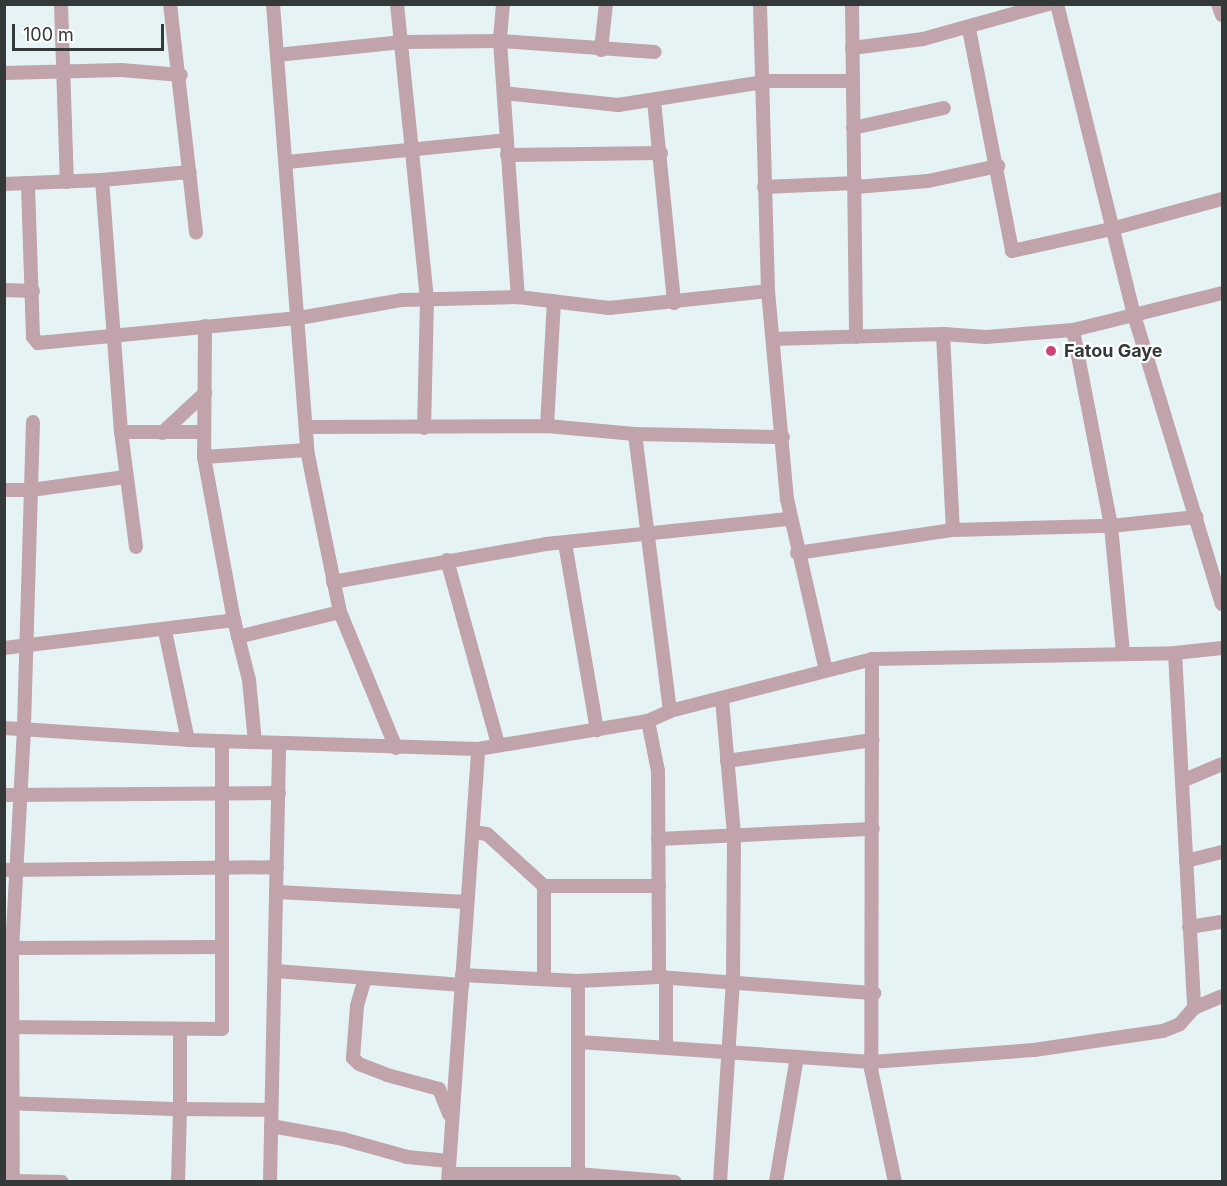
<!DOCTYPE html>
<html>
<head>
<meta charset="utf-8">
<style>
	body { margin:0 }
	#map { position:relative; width:1227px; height:1186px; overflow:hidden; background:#e6f3f4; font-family:Inter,sans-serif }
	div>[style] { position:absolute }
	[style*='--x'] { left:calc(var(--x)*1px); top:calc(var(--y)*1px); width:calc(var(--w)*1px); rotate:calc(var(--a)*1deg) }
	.minor>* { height:14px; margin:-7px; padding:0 7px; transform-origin:7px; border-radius:7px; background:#c0a3ab }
	.dots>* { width:16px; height:16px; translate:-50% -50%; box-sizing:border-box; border:3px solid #fff; border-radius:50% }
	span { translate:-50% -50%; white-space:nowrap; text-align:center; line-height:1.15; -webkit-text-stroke:4.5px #fff; paint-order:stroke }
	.poi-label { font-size:18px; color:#333838; font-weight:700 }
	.left { translate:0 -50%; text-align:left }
	.frame { position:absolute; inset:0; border:6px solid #333838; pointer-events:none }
	.scale { position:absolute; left:12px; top:24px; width:152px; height:27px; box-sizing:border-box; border:3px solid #333838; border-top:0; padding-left:8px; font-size:18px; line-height:21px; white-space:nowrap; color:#333838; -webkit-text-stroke:4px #fff; paint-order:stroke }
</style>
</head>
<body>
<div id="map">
	<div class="minor">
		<i style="--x:61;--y:4;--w:178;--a:88.1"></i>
		<i style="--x:170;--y:4;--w:230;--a:83.5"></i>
		<i style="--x:273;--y:4;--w:447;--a:85.6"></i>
		<i style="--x:307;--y:450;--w:165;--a:78.5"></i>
		<i style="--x:340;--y:612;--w:147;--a:67.6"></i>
		<i style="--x:397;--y:4;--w:297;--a:84.2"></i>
		<i style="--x:427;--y:299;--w:129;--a:91.3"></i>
		<i style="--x:503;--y:4;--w:37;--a:95"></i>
		<i style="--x:500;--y:41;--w:257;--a:86"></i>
		<i style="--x:760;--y:4;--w:287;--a:88.4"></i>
		<i style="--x:768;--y:291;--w:209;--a:84.8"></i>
		<i style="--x:787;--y:499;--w:175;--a:77.2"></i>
		<i style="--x:852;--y:4;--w:333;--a:89.3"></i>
		<i style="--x:1057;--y:4;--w:320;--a:76.1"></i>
		<i style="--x:1134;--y:315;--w:302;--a:73.1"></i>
		<i style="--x:1218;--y:4;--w:12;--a:70"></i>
		<i style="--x:969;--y:29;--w:226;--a:79"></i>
		<i style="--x:1012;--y:251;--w:101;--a:-12.5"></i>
		<i style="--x:1111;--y:229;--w:115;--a:-15.1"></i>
		<i style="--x:852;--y:48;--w:72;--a:-7.2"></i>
		<i style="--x:923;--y:39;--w:130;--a:-15.6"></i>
		<i style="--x:601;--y:50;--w:46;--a:-83.8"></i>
		<i style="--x:277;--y:55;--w:126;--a:-5.9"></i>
		<i style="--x:402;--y:42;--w:98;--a:-0.6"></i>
		<i style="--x:500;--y:41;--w:155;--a:4.1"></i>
		<i style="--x:4;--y:73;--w:117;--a:-1.5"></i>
		<i style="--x:121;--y:70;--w:60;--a:4.8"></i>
		<i style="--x:504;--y:93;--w:115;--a:6"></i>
		<i style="--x:618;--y:105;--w:154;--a:-9"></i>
		<i style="--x:770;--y:81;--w:81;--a:0"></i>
		<i style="--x:654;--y:101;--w:203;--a:84.3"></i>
		<i style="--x:853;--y:128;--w:93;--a:-12.4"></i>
		<i style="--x:507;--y:155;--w:154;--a:-0.7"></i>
		<i style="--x:287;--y:162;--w:220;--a:-5.7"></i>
		<i style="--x:4;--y:184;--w:98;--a:-2.3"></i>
		<i style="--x:28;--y:186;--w:151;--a:88.1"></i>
		<i style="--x:33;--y:337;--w:8;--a:50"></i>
		<i style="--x:38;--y:343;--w:262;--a:-5.5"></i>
		<i style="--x:299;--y:318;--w:105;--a:-9.9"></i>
		<i style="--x:402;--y:300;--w:116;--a:-1.5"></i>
		<i style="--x:518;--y:297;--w:92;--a:6.9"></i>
		<i style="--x:609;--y:308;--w:160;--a:-6.1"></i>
		<i style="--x:764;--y:187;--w:92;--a:-2.5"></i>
		<i style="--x:856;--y:187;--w:72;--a:-4.8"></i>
		<i style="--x:928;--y:181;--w:72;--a:-12.1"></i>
		<i style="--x:4;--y:290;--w:29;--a:2"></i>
		<i style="--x:205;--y:326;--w:131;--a:90.4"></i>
		<i style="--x:204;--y:457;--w:166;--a:79.6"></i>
		<i style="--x:234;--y:620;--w:62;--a:76"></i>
		<i style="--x:249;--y:680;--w:62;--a:84.5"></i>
		<i style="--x:1073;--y:330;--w:200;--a:79"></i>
		<i style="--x:1111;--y:526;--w:127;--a:84.6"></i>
		<i style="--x:943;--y:334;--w:196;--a:87.1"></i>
		<i style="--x:773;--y:339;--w:170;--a:-1.7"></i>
		<i style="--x:943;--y:334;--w:43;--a:4"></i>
		<i style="--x:986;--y:337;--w:87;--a:-4.6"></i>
		<i style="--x:1073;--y:330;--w:154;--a:-13.9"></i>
		<i style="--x:33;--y:422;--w:307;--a:91.7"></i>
		<i style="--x:24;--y:729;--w:219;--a:93.1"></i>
		<i style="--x:12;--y:948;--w:210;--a:-0.3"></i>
		<i style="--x:547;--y:426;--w:125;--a:-86.8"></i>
		<i style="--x:306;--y:427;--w:241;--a:-0.2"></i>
		<i style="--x:547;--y:426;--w:88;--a:5.2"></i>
		<i style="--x:635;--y:434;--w:148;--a:1.2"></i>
		<i style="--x:121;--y:432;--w:82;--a:0"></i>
		<i style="--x:162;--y:433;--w:59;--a:-42.9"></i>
		<i style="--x:635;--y:434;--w:279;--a:82.8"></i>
		<i style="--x:204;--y:457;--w:103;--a:-3.9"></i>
		<i style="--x:4;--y:490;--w:27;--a:0"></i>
		<i style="--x:31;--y:490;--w:95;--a:-7.9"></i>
		<i style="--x:565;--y:543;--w:190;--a:80.3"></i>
		<i style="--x:136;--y:547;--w:116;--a:-97.4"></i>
		<i style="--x:121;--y:432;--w:253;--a:-94.3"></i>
		<i style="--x:102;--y:180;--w:88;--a:-5.2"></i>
		<i style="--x:797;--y:553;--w:158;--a:-8.4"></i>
		<i style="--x:953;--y:530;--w:158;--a:-1.5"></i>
		<i style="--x:1111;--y:526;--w:86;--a:-6"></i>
		<i style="--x:447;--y:560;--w:191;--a:74.5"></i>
		<i style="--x:333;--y:582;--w:216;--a:-10.1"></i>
		<i style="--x:546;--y:544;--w:245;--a:-5.9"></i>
		<i style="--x:165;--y:631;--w:111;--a:78.1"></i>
		<i style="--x:238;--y:637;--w:105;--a:-13.8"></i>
		<i style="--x:4;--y:648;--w:232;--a:-6.9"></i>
		<i style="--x:1175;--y:653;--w:356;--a:86.9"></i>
		<i style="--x:872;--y:659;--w:410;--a:90.1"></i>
		<i style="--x:871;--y:1069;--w:116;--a:78"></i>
		<i style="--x:648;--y:721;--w:51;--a:78.7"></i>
		<i style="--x:658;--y:771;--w:206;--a:89.7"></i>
		<i style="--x:4;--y:728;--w:184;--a:3.7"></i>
		<i style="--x:188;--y:740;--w:290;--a:1.8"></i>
		<i style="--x:478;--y:749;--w:172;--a:-9.4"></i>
		<i style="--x:648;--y:721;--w:24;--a:-24"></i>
		<i style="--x:670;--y:711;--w:209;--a:-14.4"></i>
		<i style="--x:872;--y:659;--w:303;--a:-1.1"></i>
		<i style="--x:1175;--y:653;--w:47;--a:-6.1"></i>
		<i style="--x:727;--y:761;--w:147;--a:-8.2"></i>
		<i style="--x:1182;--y:781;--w:43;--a:-23"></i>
		<i style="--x:4;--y:795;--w:275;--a:-0.4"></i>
		<i style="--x:473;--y:832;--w:14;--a:8"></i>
		<i style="--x:487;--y:834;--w:77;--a:42.4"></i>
		<i style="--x:544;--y:886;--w:115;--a:0"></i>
		<i style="--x:658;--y:839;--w:215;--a:-2.7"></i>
		<i style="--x:1186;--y:861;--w:37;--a:-14"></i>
		<i style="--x:4;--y:870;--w:273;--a:-0.6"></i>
		<i style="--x:277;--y:892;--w:190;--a:3"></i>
		<i style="--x:1189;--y:927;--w:33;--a:-9"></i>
		<i style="--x:5;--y:948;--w:7;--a:0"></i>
		<i style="--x:12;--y:948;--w:234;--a:89.8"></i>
		<i style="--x:275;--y:971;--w:188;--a:4.3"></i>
		<i style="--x:462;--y:975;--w:116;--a:3"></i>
		<i style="--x:578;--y:981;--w:81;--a:-2.8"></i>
		<i style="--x:659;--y:977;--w:216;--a:4.3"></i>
		<i style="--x:365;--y:978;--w:29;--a:106"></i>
		<i style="--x:357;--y:1006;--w:52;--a:94.4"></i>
		<i style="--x:353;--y:1058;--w:8;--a:45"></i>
		<i style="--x:359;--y:1064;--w:30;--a:21"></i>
		<i style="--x:387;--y:1075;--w:54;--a:15.1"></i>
		<i style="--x:439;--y:1089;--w:27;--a:68"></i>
		<i style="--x:666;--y:978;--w:68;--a:90"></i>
		<i style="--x:544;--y:979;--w:93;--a:-90"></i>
		<i style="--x:4;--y:1027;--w:218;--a:0.5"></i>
		<i style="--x:222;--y:1029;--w:287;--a:-90"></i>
		<i style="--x:579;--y:1042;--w:293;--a:3.9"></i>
		<i style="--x:871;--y:1062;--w:163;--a:-4.2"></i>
		<i style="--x:1034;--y:1050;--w:130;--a:-8.4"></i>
		<i style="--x:1163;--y:1031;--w:18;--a:-22"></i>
		<i style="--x:1180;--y:1024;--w:21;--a:-49"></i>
		<i style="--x:1194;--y:1008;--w:30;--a:-23"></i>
		<i style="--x:4;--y:1103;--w:176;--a:2"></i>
		<i style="--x:180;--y:1109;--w:79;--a:-90"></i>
		<i style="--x:271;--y:1126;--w:73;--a:10.2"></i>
		<i style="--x:343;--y:1139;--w:66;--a:15.7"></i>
		<i style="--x:407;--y:1157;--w:42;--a:5.4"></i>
		<i style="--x:449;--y:1174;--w:128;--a:0"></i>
		<i style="--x:577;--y:1174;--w:98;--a:4.7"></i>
		<i style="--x:13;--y:1181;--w:49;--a:1.2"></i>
		<i style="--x:178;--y:1182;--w:73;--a:-88.4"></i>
		<i style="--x:180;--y:1109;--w:91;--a:0.6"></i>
		<i style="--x:270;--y:1182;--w:439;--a:-88.8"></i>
		<i style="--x:448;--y:1182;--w:434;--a:-86"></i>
		<i style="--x:578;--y:1182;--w:201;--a:-90"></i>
		<i style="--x:720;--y:1182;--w:200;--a:-86.3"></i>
		<i style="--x:733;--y:982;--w:148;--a:-89.6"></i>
		<i style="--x:734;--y:834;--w:136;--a:-95.1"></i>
		<i style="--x:776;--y:1182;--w:127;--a:-80.5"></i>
	</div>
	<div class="dots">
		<i style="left:1051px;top:351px;background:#ce437a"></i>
	</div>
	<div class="poi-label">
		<span class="left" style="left:1064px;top:351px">Fatou Gaye</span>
	</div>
	<div class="frame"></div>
	<div class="scale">100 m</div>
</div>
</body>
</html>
